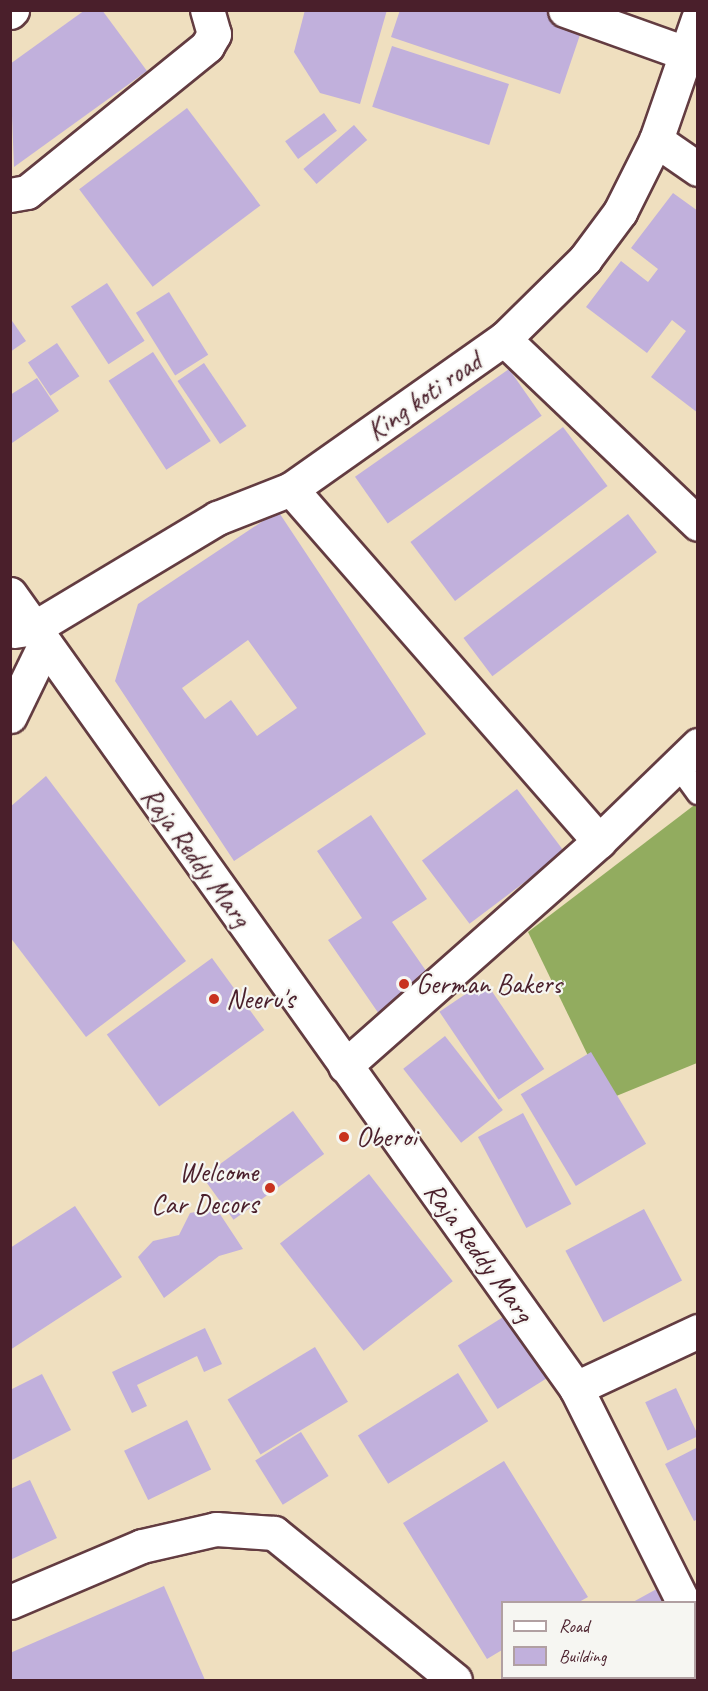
<!DOCTYPE html>
<html>
<head>
<meta charset="utf-8">
<style>
	body { margin:0 }
	#map { position:relative; width:708px; height:1691px; overflow:hidden; background:#efdfbf; font-family:Caveat,sans-serif }
	div>[style] { position:absolute }
	[style*='--x'] { left:calc(var(--x)*1px); top:calc(var(--y)*1px); width:calc(var(--w)*1px); rotate:calc(var(--a)*1deg) }
	.forest>* { inset:0; background:#92ac5f }
	.building>* { inset:0; background:#c1b0dc; transform-origin:0 0 }
	.roads { filter:drop-shadow(2px 0 #633c41) drop-shadow(-2px 0 #633c41) drop-shadow(0 2px #633c41) drop-shadow(0 -2px #633c41) }
	.service>* { height:22px; margin:-11px; padding:0 11px; transform-origin:11px; border-radius:11px; background:#fff }
	.minor>* { height:33px; margin:-16.5px; padding:0 16.5px; transform-origin:16.5px; border-radius:16.5px; background:#fff }
	.tertiary>* { height:33px; margin:-16.5px; padding:0 16.5px; transform-origin:16.5px; border-radius:16.5px; background:#fff }
	.dots>* { width:16px; height:16px; translate:-50% -50%; box-sizing:border-box; border:3px solid #f6f6f2; border-radius:50% }
	span { translate:-50% -50%; white-space:nowrap; text-align:center; line-height:1.15; -webkit-text-stroke:4.5px #f6f6f2; paint-order:stroke }
	.street-label { font-size:28px; color:#4a1f2b }
	.poi-label { font-size:28px; color:#4a1f2b }
	.left { translate:0 -50%; text-align:left }
	.right { translate:-100% -50%; text-align:right }
	.frame { position:absolute; inset:0; border:12px solid #4a1f2b; pointer-events:none }
	.legend { position:absolute; left:501px; top:1601px; width:195px; height:78px; box-sizing:border-box; background:#f6f6f2; border:2px solid #b1a0a2; margin:0; padding:8px 10px; list-style:none; font-size:18px; color:#4a1f2b }
	.legend li { display:flex; align-items:center; gap:12px; height:30px }
	.legend b { width:30px; border:2px solid #b1a0a2 }
</style>
</head>
<body>
<div id="map">
	<div class="forest">
		<i style="clip-path:polygon(697px 803px,697px 1063px,609px 1099px,528px 932px)"></i>
	</div>
	<div class="building">
		<i style="clip-path:polygon(85px 10px,102px 10px,147px 71px,14px 167px,10px 64px)"></i>
		<i style="clip-path:polygon(305px 10px,387px 10px,360px 104px,320px 93px,294px 52px)"></i>
		<i style="clip-path:polygon(400px 10px,548px 10px,584px 23px,560px 94px,391px 37px)"></i>
		<i style="left:392px;top:46px;width:123px;height:64px;rotate:18deg"></i>
		<i style="left:187px;top:108px;width:122px;height:135px;rotate:53deg"></i>
		<i style="left:324px;top:113px;width:22px;height:48px;rotate:54deg"></i>
		<i style="left:354px;top:125px;width:20px;height:67px;rotate:49deg"></i>
		<i style="clip-path:polygon(673px 193px,698px 211px,698px 413px,651px 377px,686px 331px,672px 320px,647px 353px,586px 307px,621px 261px,648px 282px,658px 269px,631px 248px)"></i>
		<i style="left:107px;top:283px;width:69px;height:43px;rotate:57deg"></i>
		<i style="left:169px;top:292px;width:74px;height:39px;rotate:58deg"></i>
		<i style="clip-path:polygon(10px 318px,26px 341px,10px 352px)"></i>
		<i style="left:57px;top:343px;width:40px;height:35px;rotate:56deg"></i>
		<i style="left:153px;top:352px;width:106px;height:53px;rotate:57deg"></i>
		<i style="left:204px;top:363px;width:76px;height:32px;rotate:56deg"></i>
		<i style="left:509px;top:369px;width:57px;height:188px;rotate:55deg"></i>
		<i style="clip-path:polygon(37px 378px,59px 411px,12px 443px,10px 395px)"></i>
		<i style="left:563px;top:427px;width:74px;height:191px;rotate:53deg"></i>
		<i style="clip-path:polygon(evenodd,278px 511px,426px 734px,234px 861px,115px 681px,138px 604px,278px 511px,248px 640px,297px 708px,257px 736px,231px 700px,205px 719px,182px 688px,248px 640px)"></i>
		<i style="left:628px;top:514px;width:48px;height:206px;rotate:53deg"></i>
		<i style="clip-path:polygon(46px 776px,186px 961px,86px 1037px,10px 937px,10px 807px)"></i>
		<i style="left:517px;top:789px;width:79px;height:119px;rotate:53deg"></i>
		<i style="clip-path:polygon(371px 815px,427px 899px,392px 922px,431px 978px,379px 1014px,328px 940px,362px 918px,317px 851px)"></i>
		<i style="left:212px;top:958px;width:89px;height:130px;rotate:54deg"></i>
		<i style="left:485px;top:981px;width:106px;height:55px;rotate:56deg"></i>
		<i style="left:445px;top:1036px;width:94px;height:53px;rotate:52deg"></i>
		<i style="left:591px;top:1052px;width:107px;height:82px;rotate:59deg"></i>
		<i style="left:293px;top:1111px;width:53px;height:112px;rotate:54deg"></i>
		<i style="left:523px;top:1113px;width:103px;height:51px;rotate:62deg"></i>
		<i style="left:369px;top:1174px;width:136px;height:113px;rotate:52deg"></i>
		<i style="clip-path:polygon(75px 1206px,122px 1277px,10px 1350px,10px 1248px)"></i>
		<i style="clip-path:polygon(216px 1208px,243px 1249px,219px 1256px,164px 1298px,138px 1257px,153px 1241px,179px 1235px,190px 1213px)"></i>
		<i style="left:644px;top:1209px;width:81px;height:89px;rotate:62deg"></i>
		<i style="left:513px;top:1311px;width:75px;height:65px;rotate:58deg"></i>
		<i style="clip-path:polygon(205px 1328px,222px 1364px,204px 1372px,197px 1356px,137px 1385px,147px 1406px,132px 1413px,112px 1372px)"></i>
		<i style="left:315px;top:1347px;width:64px;height:102px;rotate:59deg"></i>
		<i style="left:458px;top:1373px;width:57px;height:118px;rotate:58deg"></i>
		<i style="clip-path:polygon(42px 1374px,71px 1430px,10px 1461px,10px 1390px)"></i>
		<i style="left:676px;top:1388px;width:53px;height:34px;rotate:65deg"></i>
		<i style="left:187px;top:1420px;width:55px;height:70px;rotate:64deg"></i>
		<i style="left:301px;top:1432px;width:52px;height:54px;rotate:58deg"></i>
		<i style="clip-path:polygon(698px 1447px,698px 1519px,694px 1521px,665px 1464px)"></i>
		<i style="clip-path:polygon(504px 1461px,588px 1597px,579px 1602px,502px 1602px,502px 1650px,487px 1659px,403px 1523px)"></i>
		<i style="clip-path:polygon(30px 1480px,57px 1538px,10px 1560px,10px 1489px)"></i>
		<i style="clip-path:polygon(164px 1586px,205px 1680px,12px 1680px,10px 1653px)"></i>
		<i style="clip-path:polygon(662px 1586px,671px 1602px,633px 1602px)"></i>
		<i style="clip-path:polygon(550px 1678px,564px 1678px,566px 1680px,546px 1680px)"></i>
	</div>
	<div class="roads">
		<div class="service">
			<i style="--x:677;--y:764;--w:36;--a:54"></i>
		</div>
		<div class="minor">
			<i style="--x:565;--y:10;--w:127;--a:19.7"></i>
			<i style="--x:10;--y:12;--w:3;--a:-45"></i>
			<i style="--x:10;--y:195;--w:17;--a:-10"></i>
			<i style="--x:27;--y:192;--w:232;--a:-39"></i>
			<i style="--x:207;--y:46;--w:14;--a:-60"></i>
			<i style="--x:214;--y:34;--w:25;--a:-106"></i>
			<i style="--x:504;--y:339;--w:268;--a:43.6"></i>
			<i style="--x:291;--y:489;--w:468;--a:48.8"></i>
			<i style="--x:10;--y:716;--w:80;--a:-64.1"></i>
			<i style="--x:576;--y:1388;--w:135;--a:-25"></i>
			<i style="--x:10;--y:1602;--w:143;--a:-23"></i>
			<i style="--x:142;--y:1546;--w:76;--a:-12.9"></i>
			<i style="--x:216;--y:1529;--w:58;--a:3.9"></i>
			<i style="--x:274;--y:1533;--w:233;--a:39.1"></i>
		</div>
		<div class="tertiary">
			<i style="--x:656;--y:140;--w:51;--a:34.6"></i>
			<i style="--x:10;--y:594;--w:975;--a:54.52"></i>
			<i style="--x:576;--y:1388;--w:239;--a:63.4"></i>
			<i style="--x:14;--y:631;--w:20;--a:-9"></i>
			<i style="--x:34;--y:628;--w:214;--a:-31"></i>
			<i style="--x:217;--y:518;--w:79;--a:-21.4"></i>
			<i style="--x:291;--y:489;--w:261;--a:-35.2"></i>
			<i style="--x:504;--y:339;--w:114;--a:-44.6"></i>
			<i style="--x:585;--y:259;--w:59;--a:-53.3"></i>
			<i style="--x:620;--y:212;--w:80;--a:-63.4"></i>
			<i style="--x:656;--y:140;--w:128;--a:-70.9"></i>
			<i style="--x:345;--y:1066;--w:339;--a:-41.5"></i>
			<i style="--x:599;--y:841;--w:138;--a:-44.1"></i>
			<i style="--x:694;--y:1624;--w:6;--a:51"></i>
		</div>
	</div>
	<div class="dots">
		<i style="left:404px;top:984px;background:#c8321e"></i>
		<i style="left:214px;top:999px;background:#c8321e"></i>
		<i style="left:344px;top:1137px;background:#c8321e"></i>
		<i style="left:270px;top:1188px;background:#c8321e"></i>
	</div>
	<div class="street-label">
		<span style="left:424px;top:396px;rotate:-35deg">King koti road</span>
		<span style="left:196px;top:857px;rotate:54deg">Raja Reddy Marg</span>
		<span style="left:479px;top:1252px;rotate:54deg">Raja Reddy Marg</span>
	</div>
	<div class="poi-label">
		<span class="left" style="left:416px;top:984px">German Bakers</span>
		<span class="left" style="left:226px;top:999px">Neeru's</span>
		<span class="left" style="left:356px;top:1137px">Oberoi</span>
		<span class="right" style="left:258px;top:1188px">Welcome<br>Car Decors</span>
	</div>
	<div class="frame"></div>
	<ul class="legend">
	<li><b style="height:8px;background:#fff"></b>Road</li>
	<li><b style="height:16px;background:#c1b0dc"></b>Building</li>
	</ul>
</div>
</body>
</html>
